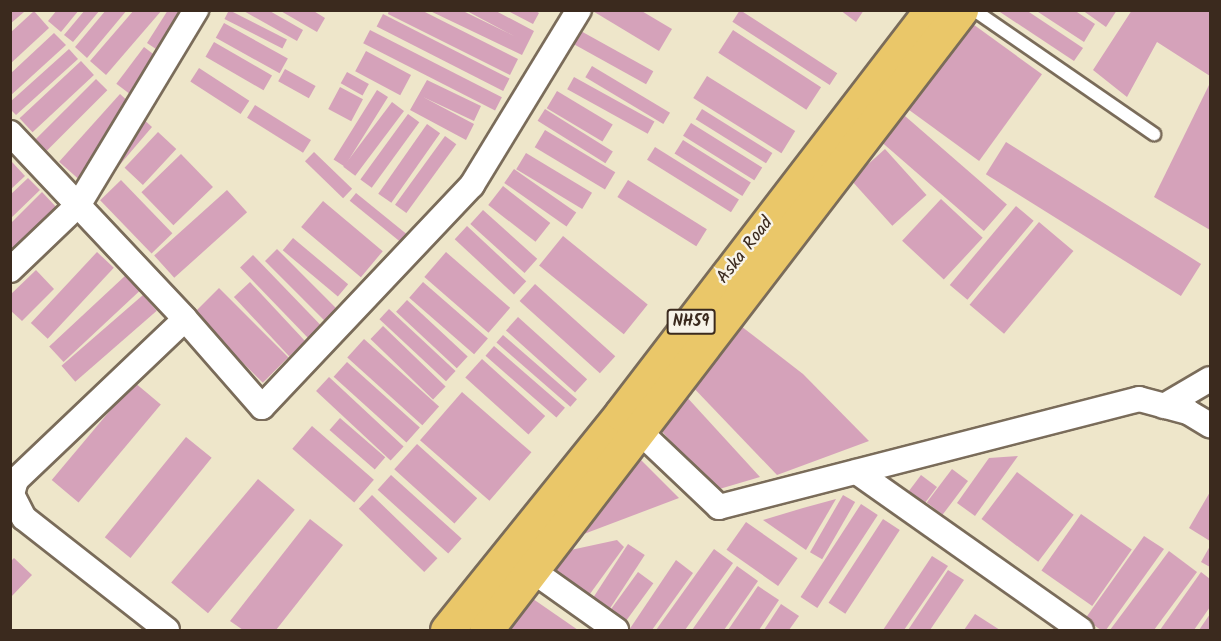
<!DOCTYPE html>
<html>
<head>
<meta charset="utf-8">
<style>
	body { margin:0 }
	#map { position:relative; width:1221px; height:641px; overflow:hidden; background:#eee6ca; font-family:Kalam,sans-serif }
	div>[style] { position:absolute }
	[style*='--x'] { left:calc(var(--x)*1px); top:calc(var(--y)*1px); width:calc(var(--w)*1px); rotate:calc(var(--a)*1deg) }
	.building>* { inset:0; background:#d5a2ba; transform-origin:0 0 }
	.roads { filter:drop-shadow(2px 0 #7a6c5a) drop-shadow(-2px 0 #7a6c5a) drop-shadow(0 2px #7a6c5a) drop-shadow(0 -2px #7a6c5a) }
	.service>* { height:12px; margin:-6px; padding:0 6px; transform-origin:6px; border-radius:6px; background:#fff }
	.minor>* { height:24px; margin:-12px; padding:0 12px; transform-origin:12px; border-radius:12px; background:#fff }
	.trunk>* { height:33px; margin:-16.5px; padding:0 16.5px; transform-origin:16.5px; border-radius:16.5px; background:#eac769 }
	span { translate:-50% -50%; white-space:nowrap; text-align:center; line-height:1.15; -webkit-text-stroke:5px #f7f3e8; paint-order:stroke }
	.shield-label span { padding:2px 4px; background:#f7f3e8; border:2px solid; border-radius:4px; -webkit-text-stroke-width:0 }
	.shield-label { font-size:16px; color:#3b2a1e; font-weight:700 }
	.street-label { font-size:18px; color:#3b2a1e }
	.frame { position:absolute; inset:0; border:12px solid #3b2a1e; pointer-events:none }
</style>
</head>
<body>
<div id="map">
	<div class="building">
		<i style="clip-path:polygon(10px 10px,23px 10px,24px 12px,10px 24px)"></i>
		<i style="clip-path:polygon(57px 10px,79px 10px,61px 32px,48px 21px)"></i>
		<i style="clip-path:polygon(85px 10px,100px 10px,73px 42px,64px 35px)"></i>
		<i style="clip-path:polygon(106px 10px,127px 10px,87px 58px,75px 47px)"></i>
		<i style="clip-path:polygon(134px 10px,162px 10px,106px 75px,90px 61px)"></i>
		<i style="clip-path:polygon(168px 10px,194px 10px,168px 57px,147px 43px)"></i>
		<i style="left:229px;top:10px;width:65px;height:10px;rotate:27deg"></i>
		<i style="clip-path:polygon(242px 10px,268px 10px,303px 30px,297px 41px)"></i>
		<i style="clip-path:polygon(279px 10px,312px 10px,325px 18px,317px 32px)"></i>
		<i style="clip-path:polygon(389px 10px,421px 10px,518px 59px,510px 75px,388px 14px)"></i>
		<i style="clip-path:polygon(428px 10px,461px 10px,514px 36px,465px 10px,494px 10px,534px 31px,522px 55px)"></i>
		<i style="clip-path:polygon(506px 10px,534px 10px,539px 13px,533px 24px)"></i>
		<i style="clip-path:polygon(591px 10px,640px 10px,672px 29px,659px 51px)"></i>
		<i style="left:740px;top:10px;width:116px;height:14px;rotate:33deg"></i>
		<i style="clip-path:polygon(840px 10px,864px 10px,856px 22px)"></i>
		<i style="clip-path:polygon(997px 10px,1026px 10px,1083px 48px,1074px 61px)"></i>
		<i style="clip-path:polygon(1035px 10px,1074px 10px,1095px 24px,1084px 42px)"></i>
		<i style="clip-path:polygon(1082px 10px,1117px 10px,1106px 27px)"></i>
		<i style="clip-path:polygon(1132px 10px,1210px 10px,1210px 76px,1157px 42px,1127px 97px,1093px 70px)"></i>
		<i style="clip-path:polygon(34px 11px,49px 28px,10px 64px,10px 33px)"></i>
		<i style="left:383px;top:14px;width:142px;height:14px;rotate:27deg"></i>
		<i style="left:970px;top:22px;width:89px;height:107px;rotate:36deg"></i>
		<i style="left:224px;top:23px;width:73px;height:17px;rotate:29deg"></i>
		<i style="left:370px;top:30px;width:148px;height:15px;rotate:27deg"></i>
		<i style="left:579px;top:30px;width:85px;height:15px;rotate:29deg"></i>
		<i style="left:733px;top:30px;width:105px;height:27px;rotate:33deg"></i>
		<i style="clip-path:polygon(54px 33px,66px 45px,10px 96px,10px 74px)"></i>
		<i style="left:214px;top:42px;width:67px;height:17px;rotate:30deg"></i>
		<i style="left:144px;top:47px;width:26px;height:46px;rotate:37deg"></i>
		<i style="clip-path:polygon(69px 49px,78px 59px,16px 115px,10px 109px,10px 102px)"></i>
		<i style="left:366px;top:51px;width:51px;height:23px;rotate:28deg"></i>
		<i style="left:81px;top:61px;width:19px;height:84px;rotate:47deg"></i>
		<i style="left:592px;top:66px;width:91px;height:13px;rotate:31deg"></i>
		<i style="left:199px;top:68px;width:60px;height:16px;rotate:33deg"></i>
		<i style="left:285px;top:69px;width:35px;height:14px;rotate:29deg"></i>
		<i style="left:347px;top:72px;width:25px;height:13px;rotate:29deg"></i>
		<i style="left:707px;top:76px;width:104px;height:26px;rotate:32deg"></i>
		<i style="left:574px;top:77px;width:92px;height:14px;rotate:29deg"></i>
		<i style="left:96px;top:79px;width:16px;height:86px;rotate:45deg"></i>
		<i style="clip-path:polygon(427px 80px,481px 106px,474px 121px,423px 97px,474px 124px,466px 140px,410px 110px)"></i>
		<i style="clip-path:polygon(1210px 83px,1210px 230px,1154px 197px)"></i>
		<i style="left:340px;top:87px;width:26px;height:25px;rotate:28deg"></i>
		<i style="left:377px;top:90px;width:13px;height:82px;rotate:32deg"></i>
		<i style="left:557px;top:91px;width:65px;height:20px;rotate:31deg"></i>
		<i style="left:120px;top:94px;width:25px;height:91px;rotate:42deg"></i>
		<i style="left:392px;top:102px;width:15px;height:81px;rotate:37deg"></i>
		<i style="left:255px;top:105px;width:66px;height:15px;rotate:32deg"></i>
		<i style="left:545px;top:109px;width:80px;height:14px;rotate:32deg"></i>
		<i style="left:702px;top:109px;width:83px;height:12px;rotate:32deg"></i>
		<i style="left:408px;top:114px;width:14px;height:81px;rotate:36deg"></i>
		<i style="left:905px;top:116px;width:135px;height:35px;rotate:41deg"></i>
		<i style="clip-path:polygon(141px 117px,152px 127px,94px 195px)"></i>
		<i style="left:691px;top:123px;width:84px;height:15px;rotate:32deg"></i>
		<i style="left:427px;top:124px;width:16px;height:85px;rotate:35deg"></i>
		<i style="left:545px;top:130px;width:82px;height:20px;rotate:31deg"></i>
		<i style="left:158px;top:132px;width:25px;height:49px;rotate:43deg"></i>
		<i style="left:445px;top:136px;width:14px;height:85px;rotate:36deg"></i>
		<i style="left:683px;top:140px;width:80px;height:16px;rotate:32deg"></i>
		<i style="left:1006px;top:142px;width:230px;height:38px;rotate:32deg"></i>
		<i style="left:655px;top:147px;width:99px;height:15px;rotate:32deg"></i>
		<i style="left:885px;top:149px;width:62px;height:46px;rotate:48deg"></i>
		<i style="left:314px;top:152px;width:53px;height:13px;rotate:44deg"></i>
		<i style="left:526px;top:153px;width:77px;height:19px;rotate:31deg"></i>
		<i style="left:181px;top:154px;width:46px;height:55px;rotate:46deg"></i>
		<i style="clip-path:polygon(12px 162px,25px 176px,10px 190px,10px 164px)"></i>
		<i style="left:514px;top:169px;width:76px;height:17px;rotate:35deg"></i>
		<i style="clip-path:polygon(28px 178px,40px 190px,10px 219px,10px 195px)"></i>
		<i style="left:121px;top:180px;width:74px;height:29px;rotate:46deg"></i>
		<i style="left:628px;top:180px;width:93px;height:20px;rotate:32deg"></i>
		<i style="left:503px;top:186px;width:60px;height:24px;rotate:38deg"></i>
		<i style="left:227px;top:190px;width:30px;height:98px;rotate:48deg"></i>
		<i style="clip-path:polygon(42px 192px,58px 209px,10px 256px,10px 224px)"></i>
		<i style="left:356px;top:193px;width:67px;height:10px;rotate:39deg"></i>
		<i style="left:941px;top:199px;width:57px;height:57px;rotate:43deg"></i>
		<i style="left:323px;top:201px;width:78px;height:34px;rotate:40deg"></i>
		<i style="left:1016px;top:206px;width:23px;height:103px;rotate:40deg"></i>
		<i style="left:483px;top:210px;width:73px;height:19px;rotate:42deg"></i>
		<i style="left:1039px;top:222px;width:45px;height:108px;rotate:40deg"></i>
		<i style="left:467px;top:226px;width:81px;height:18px;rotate:43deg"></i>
		<i style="left:563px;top:236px;width:109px;height:38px;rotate:39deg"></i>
		<i style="left:293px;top:238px;width:72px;height:16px;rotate:40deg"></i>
		<i style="left:277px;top:249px;width:84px;height:17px;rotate:45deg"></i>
		<i style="left:97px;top:252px;width:23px;height:97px;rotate:43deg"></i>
		<i style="left:446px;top:252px;width:85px;height:33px;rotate:41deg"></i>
		<i style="left:253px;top:255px;width:101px;height:18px;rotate:46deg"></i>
		<i style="clip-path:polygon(36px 270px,54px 289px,22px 321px,10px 310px,10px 295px)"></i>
		<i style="left:126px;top:275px;width:21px;height:105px;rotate:47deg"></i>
		<i style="left:250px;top:282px;width:81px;height:22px;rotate:47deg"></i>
		<i style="left:423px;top:282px;width:86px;height:21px;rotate:41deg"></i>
		<i style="left:535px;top:284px;width:108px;height:23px;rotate:42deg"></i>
		<i style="left:219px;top:288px;width:98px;height:36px;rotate:45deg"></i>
		<i style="left:143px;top:295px;width:21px;height:108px;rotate:49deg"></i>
		<i style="left:407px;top:300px;width:83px;height:16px;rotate:43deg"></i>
		<i style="left:389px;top:309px;width:91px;height:14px;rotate:43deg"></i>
		<i style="left:518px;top:317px;width:93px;height:18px;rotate:42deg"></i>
		<i style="clip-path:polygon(737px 323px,803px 374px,869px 441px,777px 475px,688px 382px)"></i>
		<i style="left:383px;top:326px;width:87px;height:18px;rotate:44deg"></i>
		<i style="left:503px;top:335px;width:98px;height:10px;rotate:41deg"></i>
		<i style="left:364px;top:339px;width:101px;height:25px;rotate:42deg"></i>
		<i style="left:494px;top:346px;width:94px;height:13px;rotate:41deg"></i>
		<i style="left:482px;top:359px;width:85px;height:25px;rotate:42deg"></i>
		<i style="left:347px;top:362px;width:98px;height:20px;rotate:42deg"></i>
		<i style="left:329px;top:377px;width:102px;height:19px;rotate:43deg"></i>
		<i style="left:134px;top:382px;width:35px;height:128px;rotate:40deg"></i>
		<i style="left:462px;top:392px;width:92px;height:64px;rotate:41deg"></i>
		<i style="clip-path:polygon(684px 394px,760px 477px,716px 490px,655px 424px)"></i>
		<i style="left:340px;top:418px;width:60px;height:16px;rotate:41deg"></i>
		<i style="left:312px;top:426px;width:82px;height:30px;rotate:41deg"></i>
		<i style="left:186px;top:437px;width:33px;height:129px;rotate:39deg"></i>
		<i style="left:417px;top:444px;width:81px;height:34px;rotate:42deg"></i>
		<i style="clip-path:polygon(634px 453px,679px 498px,576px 537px)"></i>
		<i style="clip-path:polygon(1018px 456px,975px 516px,957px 503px,989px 458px)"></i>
		<i style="left:952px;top:469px;width:20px;height:42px;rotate:37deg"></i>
		<i style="left:1017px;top:472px;width:71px;height:59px;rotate:37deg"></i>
		<i style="left:391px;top:475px;width:95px;height:20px;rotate:42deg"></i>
		<i style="left:921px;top:475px;width:20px;height:20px;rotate:37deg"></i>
		<i style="left:258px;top:479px;width:48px;height:135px;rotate:40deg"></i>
		<i style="clip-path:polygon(1210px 492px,1210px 541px,1189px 528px)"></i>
		<i style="left:372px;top:495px;width:91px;height:19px;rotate:44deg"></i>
		<i style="left:843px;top:495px;width:14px;height:66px;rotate:30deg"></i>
		<i style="clip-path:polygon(836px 499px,806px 550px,763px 520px,803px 508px)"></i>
		<i style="left:861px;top:504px;width:20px;height:111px;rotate:33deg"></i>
		<i style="left:1081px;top:514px;width:62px;height:69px;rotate:35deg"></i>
		<i style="clip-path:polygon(310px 519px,343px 545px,276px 630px,243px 630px,230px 621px)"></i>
		<i style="left:883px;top:519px;width:20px;height:100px;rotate:33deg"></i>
		<i style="left:746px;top:522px;width:63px;height:34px;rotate:35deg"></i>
		<i style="clip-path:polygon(1144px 536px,1164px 549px,1106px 630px,1101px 630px,1085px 619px)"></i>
		<i style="clip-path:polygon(617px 540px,624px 547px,587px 598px,551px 572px,566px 551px)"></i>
		<i style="left:628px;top:544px;width:20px;height:67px;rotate:33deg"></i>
		<i style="clip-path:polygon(1210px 546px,1210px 567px,1201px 562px)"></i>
		<i style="clip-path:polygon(714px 549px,733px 563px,685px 630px,656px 630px)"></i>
		<i style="clip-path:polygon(1169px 551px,1197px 572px,1154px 630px,1110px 630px)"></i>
		<i style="clip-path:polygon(932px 556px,948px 566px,904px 630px,883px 630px)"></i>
		<i style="clip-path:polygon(14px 558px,32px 575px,10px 598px,10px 562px)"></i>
		<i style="clip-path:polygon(676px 560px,693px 573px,652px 630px,629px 630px)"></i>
		<i style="clip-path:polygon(737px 566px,758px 581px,724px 630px,692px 630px)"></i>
		<i style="clip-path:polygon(948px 570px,964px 580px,930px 630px,908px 630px)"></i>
		<i style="left:638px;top:572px;width:19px;height:51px;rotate:36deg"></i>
		<i style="clip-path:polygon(1201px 572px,1210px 579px,1210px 607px,1194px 630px,1160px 630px)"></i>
		<i style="clip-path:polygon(758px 586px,779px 600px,759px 630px,728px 630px)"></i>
		<i style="clip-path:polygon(523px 592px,578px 630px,513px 630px,502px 623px)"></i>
		<i style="clip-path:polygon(781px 604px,799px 616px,789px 630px,764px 630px)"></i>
		<i style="clip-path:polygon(975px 614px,1000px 630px,964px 630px)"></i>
		<i style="clip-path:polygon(1210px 614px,1210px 630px,1199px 630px)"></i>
	</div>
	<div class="roads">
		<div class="service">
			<i style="--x:974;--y:10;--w:219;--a:34.6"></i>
		</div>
		<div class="minor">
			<i style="--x:10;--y:133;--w:255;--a:46.7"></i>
			<i style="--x:185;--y:319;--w:117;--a:48.8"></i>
			<i style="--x:262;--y:407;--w:306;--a:-46.6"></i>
			<i style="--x:472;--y:185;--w:205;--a:-58.6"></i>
			<i style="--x:10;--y:270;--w:95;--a:-43.7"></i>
			<i style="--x:79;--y:204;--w:227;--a:-58.9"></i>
			<i style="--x:1164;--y:406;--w:53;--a:-30.4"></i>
			<i style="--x:640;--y:432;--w:109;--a:43.5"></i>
			<i style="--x:719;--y:507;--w:434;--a:-14.4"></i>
			<i style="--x:1139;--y:399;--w:51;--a:14.9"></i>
			<i style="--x:1188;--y:412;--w:26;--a:31"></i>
			<i style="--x:857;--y:472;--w:274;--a:35.2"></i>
			<i style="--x:533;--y:571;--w:102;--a:35.4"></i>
			<i style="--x:167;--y:630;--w:182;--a:-141.9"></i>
			<i style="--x:24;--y:518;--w:27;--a:-117"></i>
			<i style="--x:12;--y:494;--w:15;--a:-74"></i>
			<i style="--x:16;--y:480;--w:233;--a:-43.6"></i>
		</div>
		<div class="trunk">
			<i style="--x:447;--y:630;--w:277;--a:-51.1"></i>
			<i style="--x:621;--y:414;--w:509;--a:-52.5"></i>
			<i style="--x:486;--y:630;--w:781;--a:-52.54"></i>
		</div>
	</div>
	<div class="shield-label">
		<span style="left:691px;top:322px">NH59</span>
	</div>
	<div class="street-label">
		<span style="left:746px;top:251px;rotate:-52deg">Aska Road</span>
	</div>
	<div class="frame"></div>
</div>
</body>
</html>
